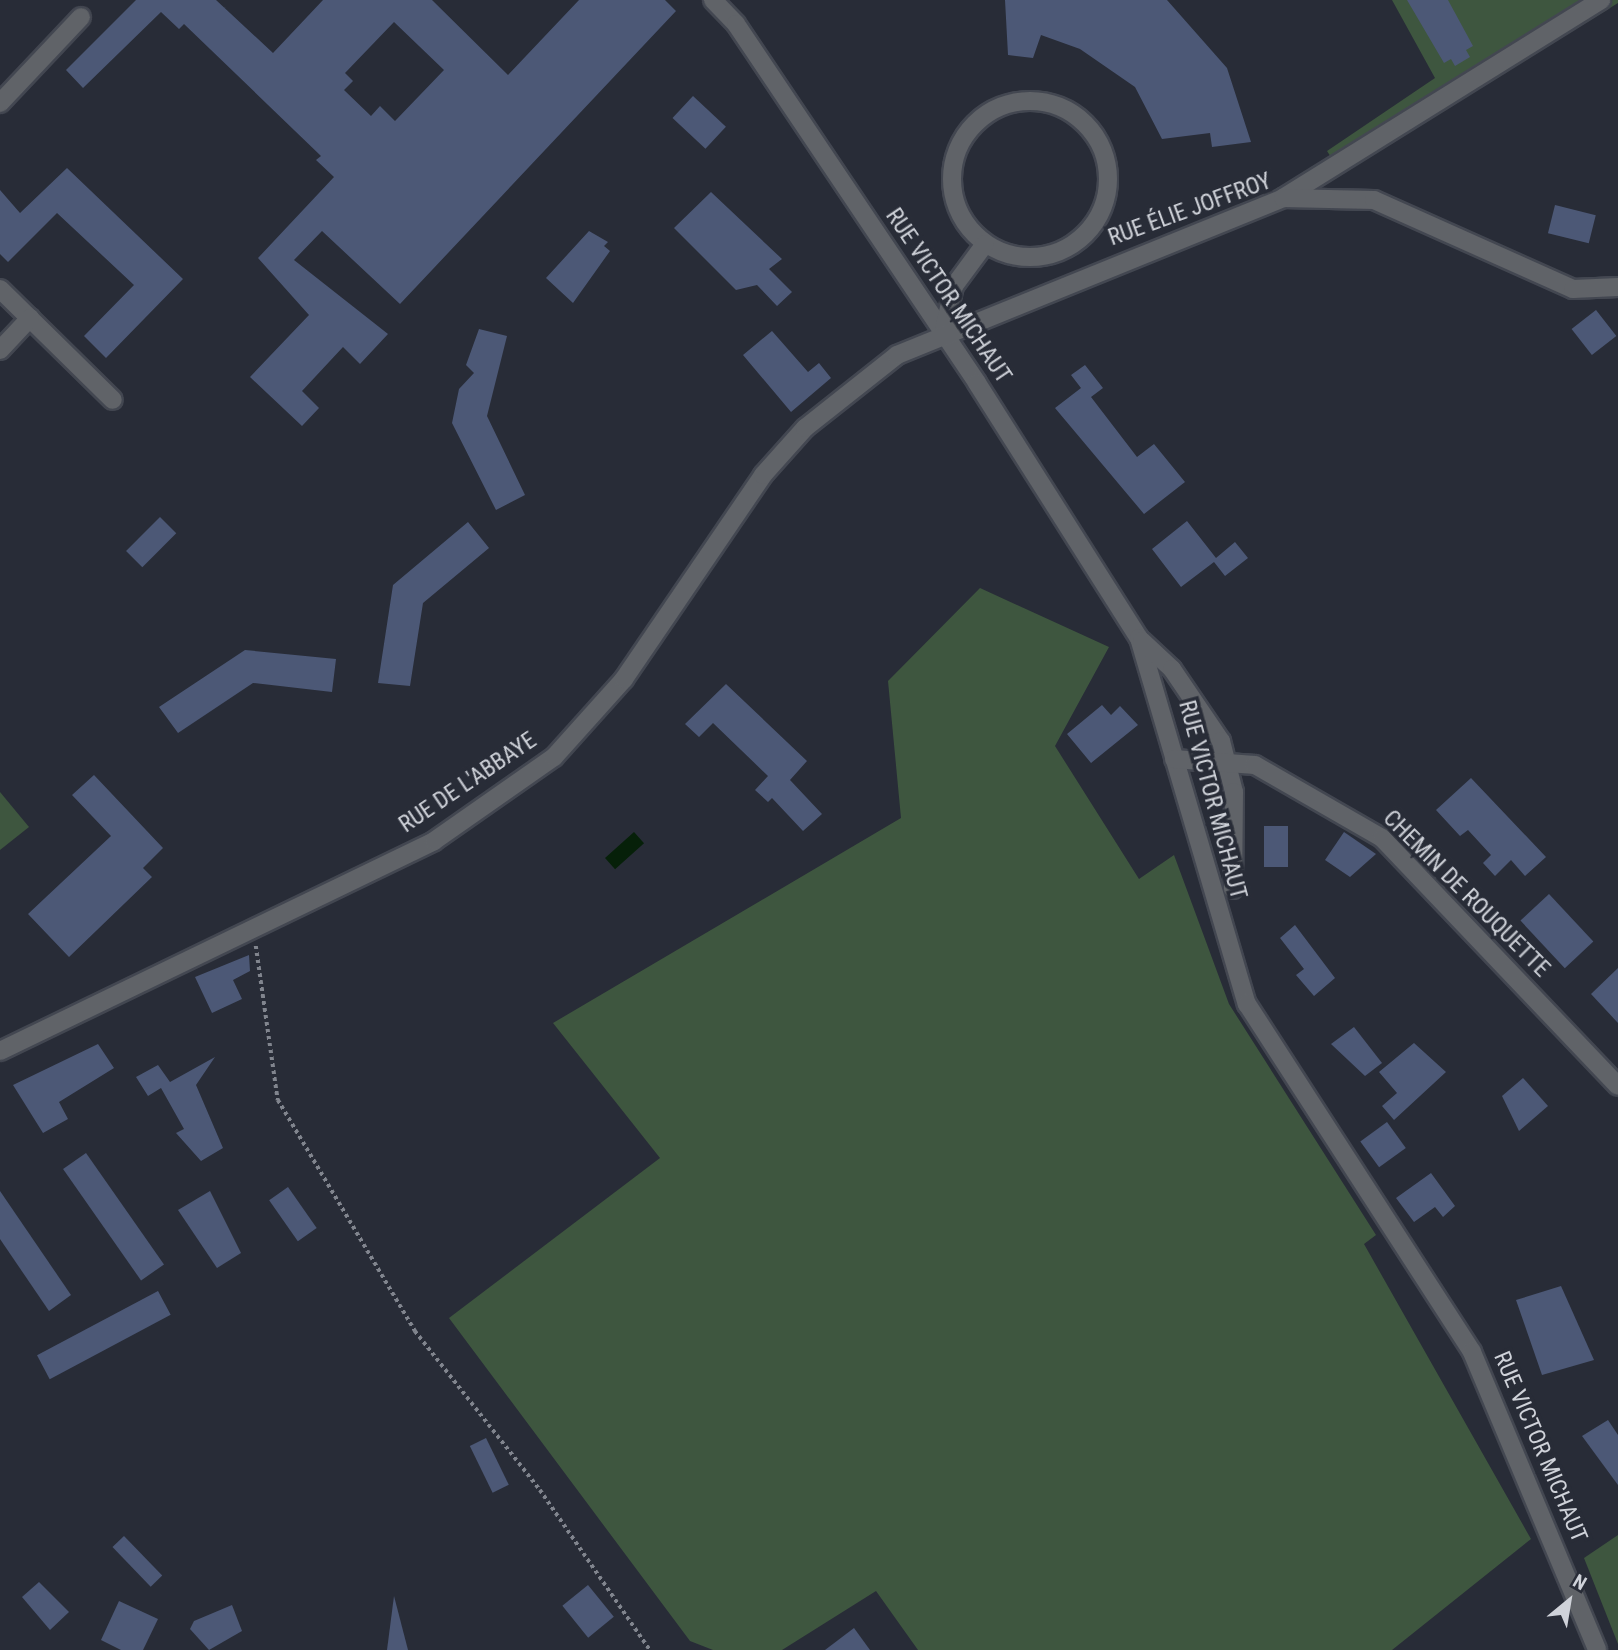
<!DOCTYPE html>
<html>
<head>
<meta charset="utf-8">
<style>
	body { margin:0 }
	#map { position:relative; width:1618px; height:1650px; overflow:hidden; background:#282c37; font-family:"Roboto Condensed",sans-serif }
	div>[style] { position:absolute }
	[style*='--x'] { left:calc(var(--x)*1px); top:calc(var(--y)*1px); width:calc(var(--w)*1px); rotate:calc(var(--a)*1deg) }
	.green>* { inset:0; background:#3e563f }
	.water>* { inset:0; background:#062009; transform-origin:0 0 }
	.building>* { inset:0; background:#4c5876; transform-origin:0 0 }
	.path>* { height:3.5px; margin-top:-1.75px; transform-origin:0; background:repeating-linear-gradient(90deg,#81858e 0 3.5px,transparent 0 7px) }
	.roads { filter:drop-shadow(2px 0 #434751) drop-shadow(-2px 0 #434751) drop-shadow(0 2px #434751) drop-shadow(0 -2px #434751) }
	.minor>* { height:18px; margin:-9px; padding:0 9px; transform-origin:9px; border-radius:9px; background:#606368 }
	.minor>.ring { margin:-9px; padding:0; box-sizing:content-box; background:none; border:18px solid #606368; border-radius:50% }
	span { translate:-50% -50%; white-space:nowrap; text-align:center; line-height:1.15; -webkit-text-stroke:7px #282c37; paint-order:stroke }
	.street-label { font-size:23px; color:#cfd2d9 }
	.north { position:absolute; left:1534px; top:1566px; width:70px; height:70px; -webkit-text-stroke:5px #282c37; paint-order:stroke; rotate:30deg; font-size:19px; font-weight:700; line-height:28px; text-align:center; color:#cfd2d9 }
	.north::after { content:''; display:block; margin:auto; width:24px; height:32px; background:#cfd2d9; clip-path:polygon(50% 0,100% 100%,50% 72%,0 100%) }
</style>
</head>
<body>
<div id="map">
	<div class="green">
		<i style="clip-path:polygon(1392px 0,1618px 0,1618px 3px,1341px 173px,1327px 151px,1435px 78px)"></i>
		<i style="clip-path:polygon(980px 588px,1109px 647px,1055px 746px,1139px 879px,1174px 855px,1229px 1004px,1376px 1235px,1364px 1244px,1531px 1539px,1392px 1650px,918px 1650px,876px 1591px,782px 1650px,713px 1650px,690px 1641px,449px 1318px,660px 1158px,553px 1023px,901px 818px,888px 681px)"></i>
		<i style="clip-path:polygon(0 792px,29px 827px,0 850px)"></i>
		<i style="clip-path:polygon(1618px 1535px,1618px 1644px,1584px 1558px)"></i>
	</div>
	<div class="water">
		<i style="left:634px;top:832px;width:15px;height:39px;rotate:48deg"></i>
	</div>
	<div class="building">
		<i style="clip-path:polygon(evenodd,136px 0,216px 0,273px 53px,323px 0,432px 0,508px 75px,579px 0,665px 0,676px 11px,400px 304px,322px 231px,294px 260px,388px 334px,360px 364px,343px 347px,302px 391px,319px 408px,302px 426px,250px 377px,309px 315px,258px 258px,334px 177px,316px 160px,321px 156px,184px 24px,179px 29px,161px 12px,83px 88px,66px 70px,136px 0,394px 22px,444px 70px,395px 121px,380px 106px,371px 116px,344px 90px,353px 81px,345px 73px,394px 22px)"></i>
		<i style="clip-path:polygon(1005px 0,1167px 0,1227px 68px,1251px 142px,1212px 147px,1210px 133px,1162px 139px,1135px 87px,1080px 49px,1041px 35px,1033px 58px,1008px 55px)"></i>
		<i style="clip-path:polygon(1407px 0,1448px 0,1473px 46px,1466px 50px,1470px 57px,1455px 66px,1451px 59px,1444px 63px)"></i>
		<i style="left:693px;top:96px;width:45px;height:30px;rotate:43deg"></i>
		<i style="clip-path:polygon(67px 168px,183px 279px,106px 358px,84px 336px,134px 285px,57px 213px,8px 262px,0 254px,0 190px,20px 213px)"></i>
		<i style="clip-path:polygon(711px 192px,782px 259px,769px 269px,792px 292px,777px 306px,757px 285px,736px 290px,674px 228px)"></i>
		<i style="left:1555px;top:205px;width:42px;height:29px;rotate:14deg"></i>
		<i style="clip-path:polygon(589px 231px,608px 242px,604px 246px,610px 251px,573px 303px,546px 278px)"></i>
		<i style="left:1596px;top:310px;width:33px;height:31px;rotate:52deg"></i>
		<i style="clip-path:polygon(479px 329px,507px 336px,487px 416px,525px 495px,496px 510px,452px 423px,459px 389px,474px 373px,466px 365px)"></i>
		<i style="clip-path:polygon(772px 331px,808px 372px,819px 363px,831px 378px,791px 412px,743px 355px)"></i>
		<i style="clip-path:polygon(1085px 365px,1103px 388px,1091px 397px,1137px 457px,1154px 444px,1185px 482px,1144px 514px,1055px 408px,1081px 388px,1071px 375px)"></i>
		<i style="left:160px;top:517px;width:23px;height:48px;rotate:45deg"></i>
		<i style="clip-path:polygon(1187px 521px,1216px 558px,1235px 542px,1248px 558px,1225px 576px,1214px 562px,1181px 587px,1152px 549px)"></i>
		<i style="clip-path:polygon(468px 522px,489px 548px,423px 603px,410px 686px,378px 683px,393px 585px)"></i>
		<i style="clip-path:polygon(245px 650px,336px 659px,332px 692px,253px 683px,178px 733px,159px 707px)"></i>
		<i style="clip-path:polygon(726px 684px,807px 761px,790px 780px,822px 814px,803px 831px,772px 798px,768px 802px,755px 790px,768px 776px,713px 723px,699px 737px,685px 724px)"></i>
		<i style="clip-path:polygon(1102px 705px,1111px 715px,1120px 706px,1138px 725px,1091px 763px,1067px 734px)"></i>
		<i style="clip-path:polygon(94px 775px,163px 848px,143px 868px,152px 877px,69px 957px,28px 914px,111px 836px,72px 795px)"></i>
		<i style="clip-path:polygon(1471px 778px,1546px 857px,1525px 876px,1511px 860px,1495px 876px,1483px 863px,1491px 855px,1468px 830px,1460px 836px,1436px 810px)"></i>
		<i style="left:1264px;top:826px;width:24px;height:41px"></i>
		<i style="clip-path:polygon(1344px 832px,1376px 854px,1350px 877px,1325px 860px)"></i>
		<i style="left:1549px;top:894px;width:65px;height:39px;rotate:47deg"></i>
		<i style="clip-path:polygon(1295px 925px,1335px 978px,1314px 996px,1296px 975px,1304px 969px,1280px 938px)"></i>
		<i style="clip-path:polygon(249px 955px,250px 971px,233px 980px,242px 999px,212px 1013px,195px 977px)"></i>
		<i style="clip-path:polygon(1618px 968px,1618px 1023px,1591px 994px)"></i>
		<i style="clip-path:polygon(1354px 1027px,1382px 1063px,1365px 1076px,1331px 1044px)"></i>
		<i style="clip-path:polygon(1414px 1043px,1446px 1072px,1394px 1120px,1382px 1106px,1397px 1093px,1379px 1072px)"></i>
		<i style="clip-path:polygon(98px 1044px,114px 1068px,59px 1102px,68px 1119px,43px 1133px,13px 1085px)"></i>
		<i style="clip-path:polygon(215px 1057px,196px 1085px,223px 1148px,201px 1161px,176px 1133px,184px 1129px,161px 1088px,148px 1096px,136px 1077px,158px 1065px,170px 1082px)"></i>
		<i style="clip-path:polygon(1523px 1078px,1548px 1106px,1519px 1131px,1502px 1096px)"></i>
		<i style="left:1387px;top:1122px;width:32px;height:33px;rotate:54deg"></i>
		<i style="left:86px;top:1153px;width:136px;height:28px;rotate:55deg"></i>
		<i style="clip-path:polygon(1431px 1173px,1455px 1206px,1443px 1217px,1435px 1207px,1414px 1222px,1396px 1198px)"></i>
		<i style="left:288px;top:1187px;width:50px;height:23px;rotate:55deg"></i>
		<i style="clip-path:polygon(0 1191px,71px 1295px,49px 1311px,0 1239px)"></i>
		<i style="clip-path:polygon(210px 1191px,241px 1253px,217px 1268px,178px 1210px)"></i>
		<i style="clip-path:polygon(1561px 1286px,1594px 1360px,1542px 1375px,1516px 1300px)"></i>
		<i style="left:158px;top:1291px;width:27px;height:137px;rotate:62deg"></i>
		<i style="clip-path:polygon(1608px 1420px,1618px 1435px,1618px 1485px,1582px 1436px)"></i>
		<i style="left:486px;top:1438px;width:52px;height:18px;rotate:64deg"></i>
		<i style="left:124px;top:1536px;width:55px;height:16px;rotate:46deg"></i>
		<i style="clip-path:polygon(39px 1582px,69px 1612px,50px 1630px,22px 1597px)"></i>
		<i style="left:588px;top:1585px;width:41px;height:33px;rotate:51deg"></i>
		<i style="clip-path:polygon(394px 1596px,408px 1650px,387px 1650px)"></i>
		<i style="clip-path:polygon(119px 1601px,158px 1619px,143px 1650px,121px 1650px,101px 1640px)"></i>
		<i style="clip-path:polygon(232px 1605px,242px 1631px,209px 1650px,190px 1629px,194px 1621px)"></i>
		<i style="clip-path:polygon(854px 1628px,870px 1650px,825px 1650px)"></i>
	</div>
	<div class="path">
		<i style="--x:256;--y:946;--w:156;--a:81.9"></i>
		<i style="--x:278;--y:1100;--w:269;--a:59.3"></i>
		<i style="--x:415;--y:1331;--w:202;--a:51.8"></i>
		<i style="--x:540;--y:1490;--w:194;--a:55.5"></i>
	</div>
	<div class="roads">
		<div class="minor">
			<i style="--x:713;--y:0;--w:33;--a:46"></i>
			<i style="--x:736;--y:24;--w:432;--a:56.1"></i>
			<i style="--x:977;--y:383;--w:302;--a:57.6"></i>
			<i style="--x:1139;--y:638;--w:382;--a:73.6"></i>
			<i style="--x:1247;--y:1004;--w:414;--a:57.1"></i>
			<i style="--x:1472;--y:1352;--w:323;--a:67.2"></i>
			<i class="ring" style="left:952px;top:101px;width:138px;height:138px"></i>
			<i style="--x:0;--y:103;--w:118;--a:-46.7"></i>
			<i style="--x:1283;--y:198;--w:375;--a:-31.9"></i>
			<i style="--x:0;--y:289;--w:158;--a:44.5"></i>
			<i style="--x:943;--y:334;--w:49;--a:-77.1"></i>
			<i style="--x:954;--y:286;--w:52;--a:-53.6"></i>
			<i style="--x:0;--y:350;--w:44;--a:-46.8"></i>
			<i style="--x:1142;--y:641;--w:41;--a:43"></i>
			<i style="--x:1172;--y:669;--w:87;--a:55.8"></i>
			<i style="--x:1221;--y:741;--w:53;--a:75.7"></i>
			<i style="--x:1234;--y:792;--w:97;--a:90.6"></i>
			<i style="--x:1174;--y:759;--w:81;--a:4.2"></i>
			<i style="--x:1255;--y:765;--w:146;--a:29.9"></i>
			<i style="--x:1382;--y:838;--w:342;--a:46.4"></i>
			<i style="--x:0;--y:1051;--w:482;--a:-25.8"></i>
			<i style="--x:434;--y:841;--w:146;--a:-35"></i>
			<i style="--x:554;--y:757;--w:105;--a:-48.1"></i>
			<i style="--x:624;--y:679;--w:247;--a:-55.7"></i>
			<i style="--x:763;--y:475;--w:63;--a:-48.2"></i>
			<i style="--x:805;--y:428;--w:117;--a:-38.4"></i>
			<i style="--x:897;--y:355;--w:417;--a:-22.1"></i>
			<i style="--x:1283;--y:198;--w:91;--a:1.3"></i>
			<i style="--x:1374;--y:200;--w:218;--a:24.1"></i>
			<i style="--x:1573;--y:289;--w:45;--a:-2.5"></i>
		</div>
	</div>
	<div class="street-label">
		<span style="left:1190px;top:210px;rotate:-20deg">RUE ÉLIE JOFFROY</span>
		<span style="left:948px;top:296px;rotate:56deg">RUE VICTOR MICHAUT</span>
		<span style="left:468px;top:783px;rotate:-34deg">RUE DE L'ABBAYE</span>
		<span style="left:1212px;top:800px;rotate:75deg">RUE VICTOR MICHAUT</span>
		<span style="left:1466px;top:894px;rotate:45deg">CHEMIN DE ROUQUETTE</span>
		<span style="left:1540px;top:1447px;rotate:67deg">RUE VICTOR MICHAUT</span>
	</div>
	<div class="north">N</div>
</div>
</body>
</html>
